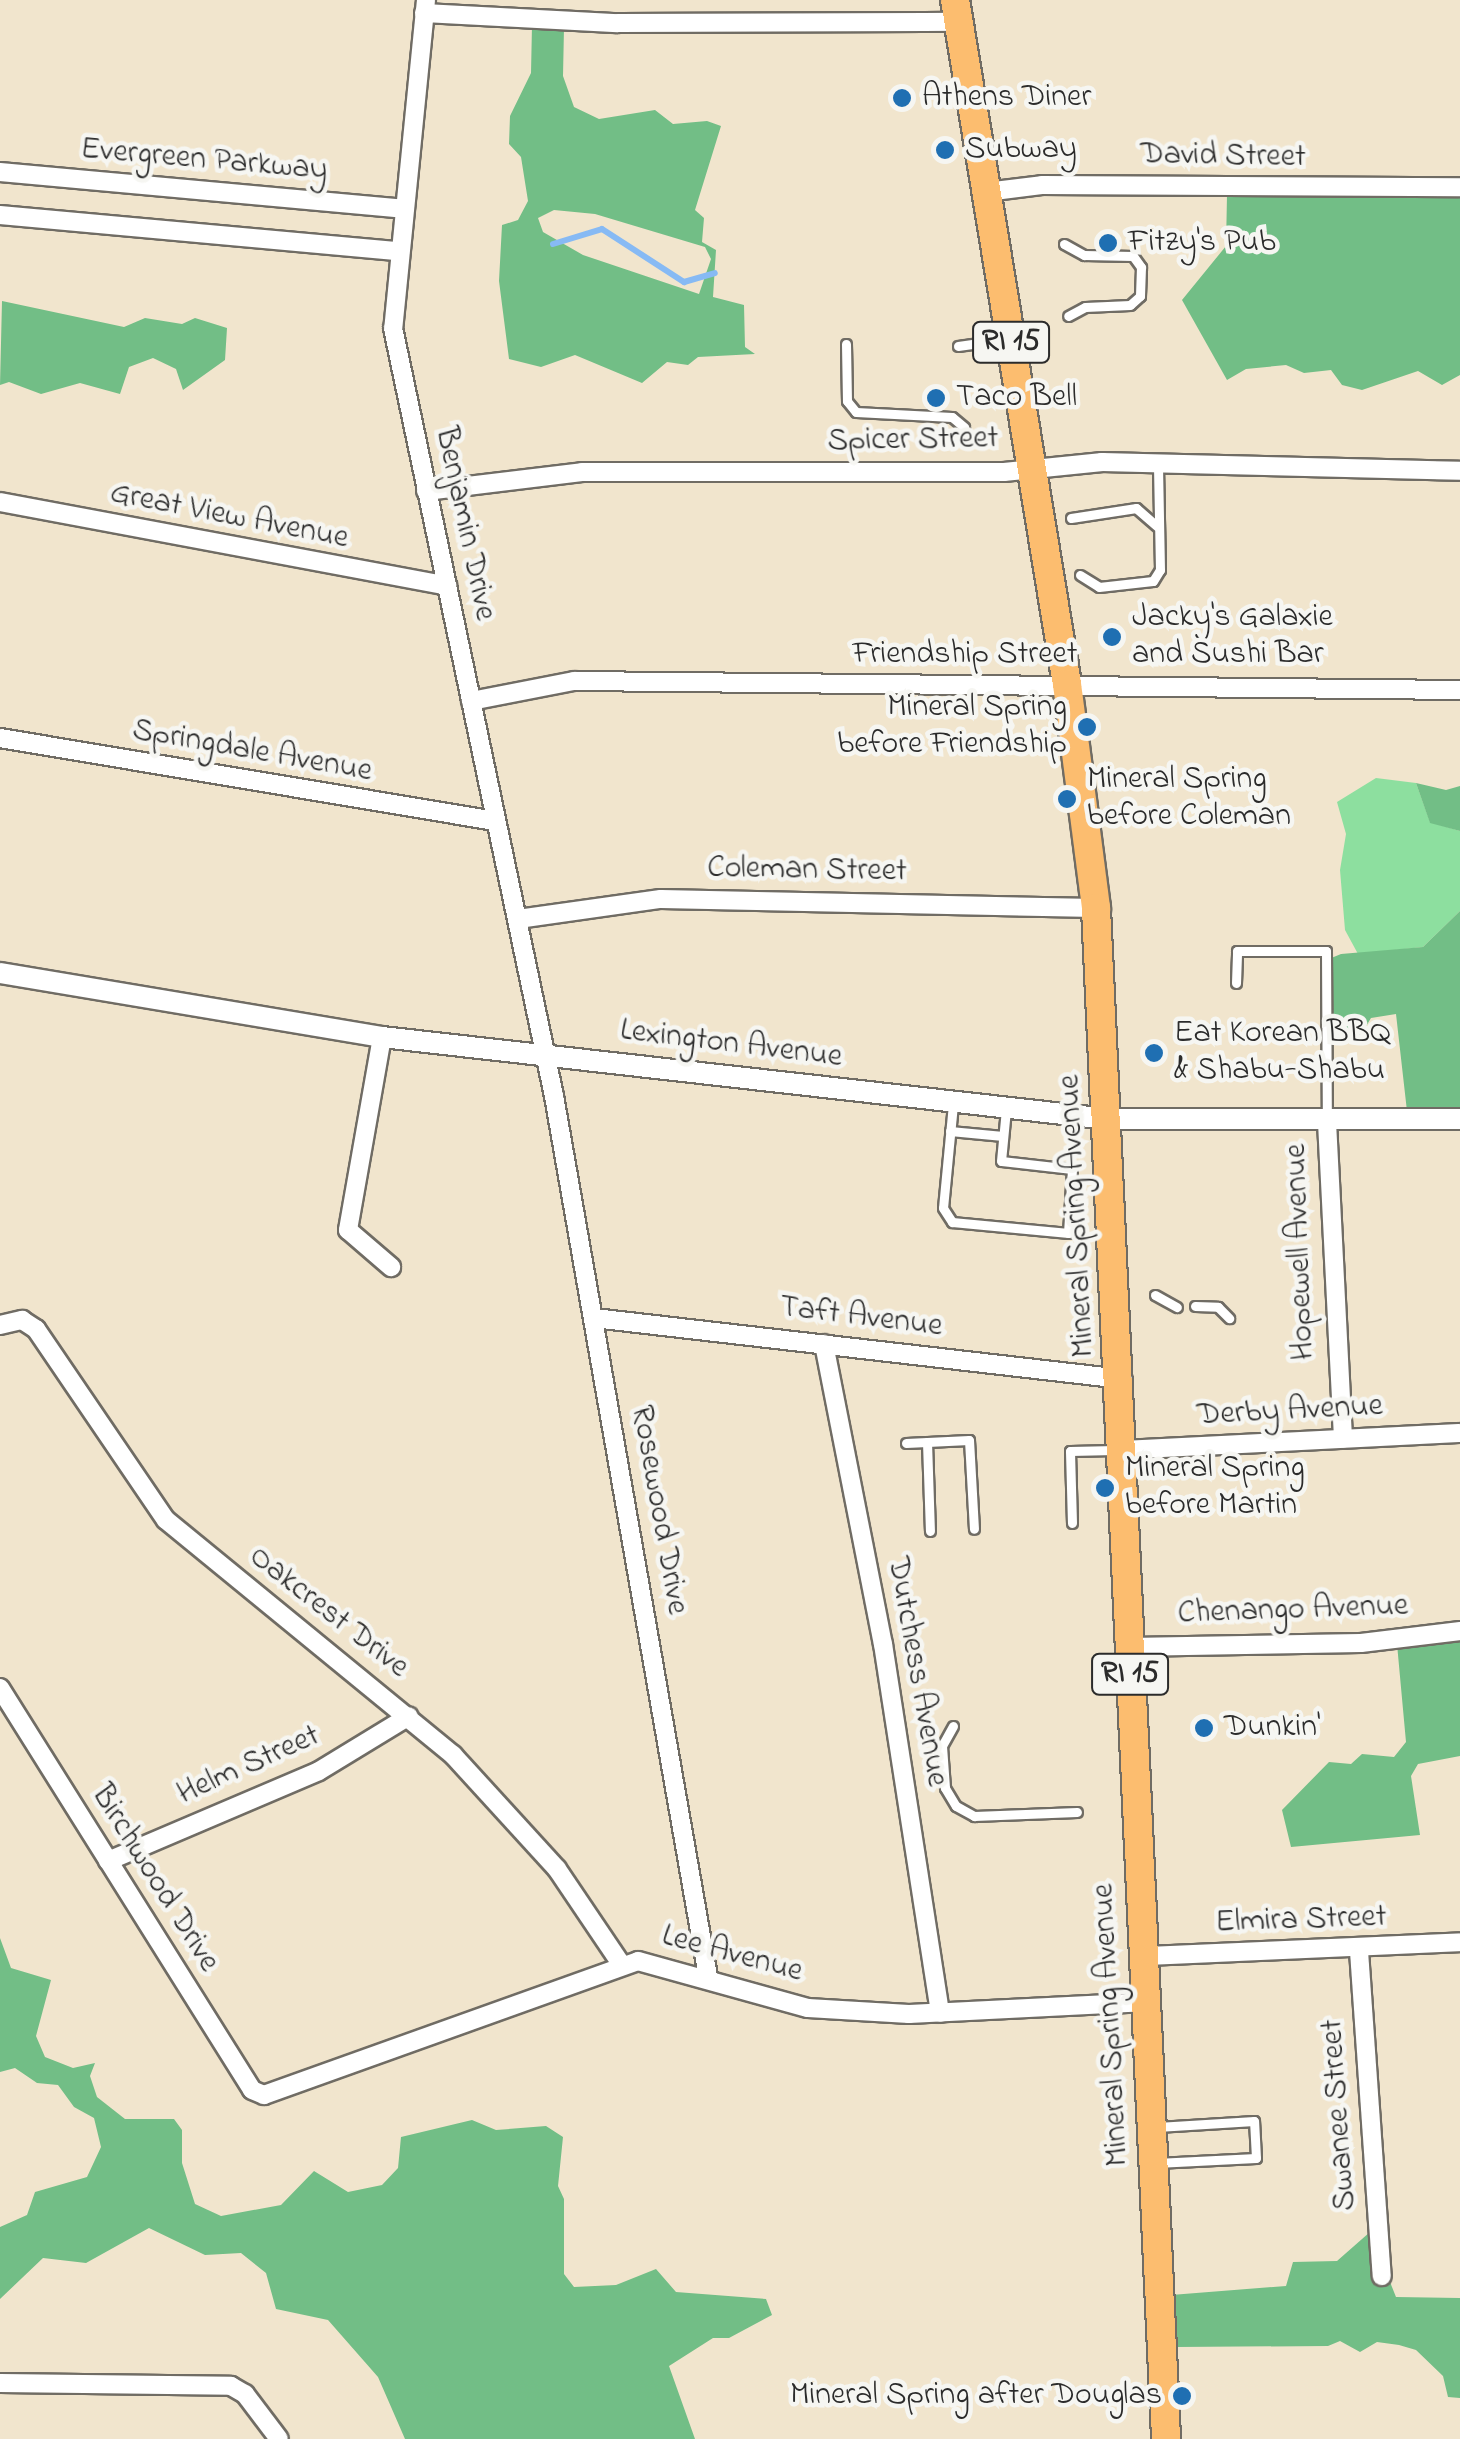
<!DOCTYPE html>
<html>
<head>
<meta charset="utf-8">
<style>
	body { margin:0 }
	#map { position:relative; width:1460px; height:2439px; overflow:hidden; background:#f1e5cd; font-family:"Indie Flower",sans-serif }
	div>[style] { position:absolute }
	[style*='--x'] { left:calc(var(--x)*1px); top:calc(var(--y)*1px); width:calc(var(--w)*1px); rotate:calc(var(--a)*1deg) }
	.green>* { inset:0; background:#8ddf9f }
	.forest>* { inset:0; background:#72be86 }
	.stream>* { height:6px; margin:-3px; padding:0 3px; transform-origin:3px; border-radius:3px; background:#87baf4 }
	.roads { filter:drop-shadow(2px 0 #706c64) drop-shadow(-2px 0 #706c64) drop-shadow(0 2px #706c64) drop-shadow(0 -2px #706c64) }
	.service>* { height:9px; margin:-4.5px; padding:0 4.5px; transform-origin:4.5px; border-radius:4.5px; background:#fff }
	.minor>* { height:18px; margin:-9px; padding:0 9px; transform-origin:9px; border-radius:9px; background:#fff }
	.tertiary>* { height:20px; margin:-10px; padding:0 10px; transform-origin:10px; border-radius:10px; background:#fff }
	.primary>* { height:28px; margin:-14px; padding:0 14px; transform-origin:14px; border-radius:14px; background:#fcbd6f }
	.dots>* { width:28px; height:28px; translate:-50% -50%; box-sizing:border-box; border:5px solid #f6f6f2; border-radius:50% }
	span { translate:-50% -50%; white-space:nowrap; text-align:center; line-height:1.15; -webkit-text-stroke:9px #f6f6f2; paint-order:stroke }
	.shield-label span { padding:2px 8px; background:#f6f6f2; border:2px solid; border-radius:8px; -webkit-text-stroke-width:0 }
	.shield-label { font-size:30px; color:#2b2b2b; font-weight:700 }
	.poi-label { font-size:32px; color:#2b2b2b }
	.left { translate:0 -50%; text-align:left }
	.right { translate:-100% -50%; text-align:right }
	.street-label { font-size:32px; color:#2b2b2b }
</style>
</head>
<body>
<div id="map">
	<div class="green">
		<i style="clip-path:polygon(1376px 778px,1416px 783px,1430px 822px,1460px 831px,1460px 911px,1423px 947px,1358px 954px,1345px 930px,1340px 870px,1346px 834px,1337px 802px)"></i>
	</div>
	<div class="forest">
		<i style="clip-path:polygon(evenodd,532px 25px,564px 28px,563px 76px,574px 107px,599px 119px,655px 110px,673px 124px,707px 121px,721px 126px,695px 210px,704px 218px,702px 242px,716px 250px,713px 297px,744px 305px,745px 347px,755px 354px,698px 357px,688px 365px,667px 362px,642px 383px,575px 355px,541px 367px,509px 359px,499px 281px,502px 225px,518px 220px,528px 201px,521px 157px,509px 144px,510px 116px,531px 73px,532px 25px,554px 210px,595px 214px,705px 247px,711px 259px,699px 294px,583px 255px,543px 232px,538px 218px,554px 210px)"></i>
		<i style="clip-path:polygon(1227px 195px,1460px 195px,1460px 375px,1442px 385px,1418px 371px,1362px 390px,1342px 385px,1331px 370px,1304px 373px,1286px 365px,1246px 369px,1227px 380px,1182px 300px,1226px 246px)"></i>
		<i style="clip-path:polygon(2px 301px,124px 327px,145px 318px,182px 324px,195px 318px,227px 328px,225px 360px,183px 390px,176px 369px,153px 358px,129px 367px,120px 394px,80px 383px,41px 394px,9px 382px,0 385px)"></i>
		<i style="clip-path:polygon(1416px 783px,1446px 790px,1460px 786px,1460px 831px,1430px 823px)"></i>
		<i style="clip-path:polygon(1460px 911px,1460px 1119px,1408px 1120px,1396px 1014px,1371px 1018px,1359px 1038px,1323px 1024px,1324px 961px,1341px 954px,1423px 947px)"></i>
		<i style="clip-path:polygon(1460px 1637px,1460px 1756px,1418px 1764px,1411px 1776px,1420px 1835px,1291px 1847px,1282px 1810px,1329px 1762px,1351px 1764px,1362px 1754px,1394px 1757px,1406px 1742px,1397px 1644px)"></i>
		<i style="clip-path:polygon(0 1938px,11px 1968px,51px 1980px,36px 2036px,45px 2057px,73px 2068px,95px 2063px,90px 2076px,97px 2097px,125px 2119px,174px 2119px,182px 2130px,182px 2163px,195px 2204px,221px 2216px,281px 2205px,314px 2171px,348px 2192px,382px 2185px,398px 2168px,401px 2137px,472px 2120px,496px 2130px,546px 2126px,563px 2137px,558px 2186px,564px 2199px,564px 2274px,574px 2287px,616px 2285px,656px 2269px,676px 2292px,766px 2299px,772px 2315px,729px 2338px,713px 2338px,669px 2366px,695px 2439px,405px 2439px,378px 2377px,328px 2320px,276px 2309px,266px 2273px,241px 2253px,205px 2255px,149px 2228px,86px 2263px,43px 2258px,0 2299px,0 2227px,27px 2215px,35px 2192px,87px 2177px,101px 2147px,94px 2118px,74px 2107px,58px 2085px,37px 2083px,15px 2068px,0 2072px)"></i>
		<i style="clip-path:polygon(1370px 2232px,1396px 2297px,1460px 2298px,1460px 2398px,1448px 2397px,1443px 2376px,1416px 2350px,1399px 2345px,1377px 2342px,1360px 2352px,1340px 2341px,1328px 2346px,1176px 2347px,1171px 2295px,1286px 2286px,1293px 2262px,1337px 2261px)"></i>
	</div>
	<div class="stream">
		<i style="--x:553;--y:244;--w:51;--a:-17"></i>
		<i style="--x:602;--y:229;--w:98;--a:32.9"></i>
		<i style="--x:684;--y:282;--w:32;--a:-16"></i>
	</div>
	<div class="roads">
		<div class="service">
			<i style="--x:1064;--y:244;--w:23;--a:29"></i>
			<i style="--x:1084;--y:255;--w:49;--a:1.2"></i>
			<i style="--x:1133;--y:256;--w:14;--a:54"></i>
			<i style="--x:1141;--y:267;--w:29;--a:92"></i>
			<i style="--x:1140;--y:296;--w:13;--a:138"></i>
			<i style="--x:1130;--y:305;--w:45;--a:177.5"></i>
			<i style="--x:1085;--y:307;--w:19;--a:152"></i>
			<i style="--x:846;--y:344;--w:57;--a:89"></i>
			<i style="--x:847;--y:401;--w:14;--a:51"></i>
			<i style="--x:856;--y:412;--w:96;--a:3"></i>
			<i style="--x:952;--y:417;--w:16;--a:40"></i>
			<i style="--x:958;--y:346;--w:50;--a:-8"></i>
			<i style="--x:1071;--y:518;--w:66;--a:-8.7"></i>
			<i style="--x:1136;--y:508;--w:28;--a:41"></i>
			<i style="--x:1080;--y:575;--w:22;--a:32"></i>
			<i style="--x:1099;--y:587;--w:54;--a:-6.3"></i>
			<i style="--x:1153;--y:581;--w:13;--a:-58"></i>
			<i style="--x:1160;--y:570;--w:106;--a:-91.1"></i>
			<i style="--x:1236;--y:983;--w:32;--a:-88"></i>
			<i style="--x:1237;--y:951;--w:89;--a:0"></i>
			<i style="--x:1326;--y:951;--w:168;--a:89.7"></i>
			<i style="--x:953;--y:1104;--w:104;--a:95.5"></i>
			<i style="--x:943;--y:1208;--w:17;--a:57"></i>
			<i style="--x:952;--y:1222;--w:117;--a:5.4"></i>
			<i style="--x:1068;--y:1233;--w:64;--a:-86.4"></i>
			<i style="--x:1072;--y:1169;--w:71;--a:-173.6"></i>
			<i style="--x:1001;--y:1161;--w:52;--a:-84.5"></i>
			<i style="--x:950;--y:1131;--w:53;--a:5.4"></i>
			<i style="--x:1155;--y:1295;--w:25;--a:29"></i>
			<i style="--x:1195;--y:1306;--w:23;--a:2"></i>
			<i style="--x:1218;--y:1307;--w:16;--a:45"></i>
			<i style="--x:927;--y:1442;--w:89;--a:88.1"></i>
			<i style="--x:906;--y:1443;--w:63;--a:-2.7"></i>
			<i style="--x:969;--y:1440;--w:89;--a:86.8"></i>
			<i style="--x:1072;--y:1523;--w:72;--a:-91.6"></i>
			<i style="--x:1070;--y:1451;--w:45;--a:-1.3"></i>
			<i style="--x:953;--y:1726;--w:23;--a:119"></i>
			<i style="--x:942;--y:1746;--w:42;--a:85.9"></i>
			<i style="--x:945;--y:1788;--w:21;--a:59"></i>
			<i style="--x:956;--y:1806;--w:21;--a:29"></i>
			<i style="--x:974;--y:1816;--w:103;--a:-2.2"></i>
			<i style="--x:1156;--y:2163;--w:100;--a:-2.9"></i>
			<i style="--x:1256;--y:2158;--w:37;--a:-93"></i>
			<i style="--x:1254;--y:2121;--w:97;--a:176.5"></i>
		</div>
		<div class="minor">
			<i style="--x:426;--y:0;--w:330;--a:95.7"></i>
			<i style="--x:393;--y:328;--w:785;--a:78.16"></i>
			<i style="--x:554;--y:1096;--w:894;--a:80.08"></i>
			<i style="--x:424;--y:13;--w:194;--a:3"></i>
			<i style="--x:618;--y:23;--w:342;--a:-0.2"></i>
			<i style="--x:0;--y:172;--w:405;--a:5.2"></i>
			<i style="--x:986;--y:192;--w:56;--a:-7.1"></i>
			<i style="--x:1042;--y:185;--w:418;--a:0.3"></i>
			<i style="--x:0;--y:215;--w:400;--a:5.2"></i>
			<i style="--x:426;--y:491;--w:157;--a:-6.9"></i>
			<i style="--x:582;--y:472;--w:422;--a:0"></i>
			<i style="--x:1004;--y:472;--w:99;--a:-5.8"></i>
			<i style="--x:1102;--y:462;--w:358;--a:1.4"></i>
			<i style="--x:0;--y:502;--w:455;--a:10.6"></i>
			<i style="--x:471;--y:701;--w:105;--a:-11"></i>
			<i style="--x:574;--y:681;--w:886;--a:0.58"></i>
			<i style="--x:0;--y:738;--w:502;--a:9.52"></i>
			<i style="--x:518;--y:919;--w:144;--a:-8"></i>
			<i style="--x:661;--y:899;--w:435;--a:1.2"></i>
			<i style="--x:382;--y:1037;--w:196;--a:100"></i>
			<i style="--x:348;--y:1230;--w:57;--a:40.7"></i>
			<i style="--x:1327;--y:1122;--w:317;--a:87.1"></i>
			<i style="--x:594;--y:1318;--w:532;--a:6.59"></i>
			<i style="--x:0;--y:1325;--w:23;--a:-13"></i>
			<i style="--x:22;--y:1320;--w:17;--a:33"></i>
			<i style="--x:36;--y:1329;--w:231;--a:55.8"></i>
			<i style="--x:166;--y:1520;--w:371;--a:39.3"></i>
			<i style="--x:453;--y:1755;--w:154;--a:47.6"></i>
			<i style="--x:557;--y:1869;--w:115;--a:56"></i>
			<i style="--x:824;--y:1344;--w:306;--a:78.9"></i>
			<i style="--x:883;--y:1644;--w:373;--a:81.2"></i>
			<i style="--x:1122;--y:1450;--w:338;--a:-2.9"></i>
			<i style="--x:1129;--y:1647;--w:232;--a:-1"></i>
			<i style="--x:1361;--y:1643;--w:100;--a:-6.9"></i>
			<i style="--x:0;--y:1688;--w:474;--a:57.9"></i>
			<i style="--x:252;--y:2090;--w:13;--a:23"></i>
			<i style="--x:264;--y:2095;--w:397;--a:-19.7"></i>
			<i style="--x:638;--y:1961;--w:176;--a:15.5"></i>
			<i style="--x:808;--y:2008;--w:101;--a:3.4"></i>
			<i style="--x:909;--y:2014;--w:237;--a:-2.9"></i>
			<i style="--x:108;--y:1861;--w:229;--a:-23.1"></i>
			<i style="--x:319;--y:1771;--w:105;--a:-31.4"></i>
			<i style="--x:1359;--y:1951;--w:326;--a:86"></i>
			<i style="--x:1145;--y:1956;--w:315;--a:-2.5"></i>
			<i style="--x:0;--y:2383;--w:231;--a:0.7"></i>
			<i style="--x:231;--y:2386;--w:16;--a:30"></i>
			<i style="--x:245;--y:2394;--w:56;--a:52.9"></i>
		</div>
		<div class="tertiary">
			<i style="--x:0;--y:973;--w:387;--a:9.5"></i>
			<i style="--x:382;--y:1037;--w:730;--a:6.45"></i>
			<i style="--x:1107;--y:1119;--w:353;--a:0"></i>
		</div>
		<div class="primary">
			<i style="--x:955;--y:0;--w:693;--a:80.7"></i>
			<i style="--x:1067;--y:684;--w:226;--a:82.6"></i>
			<i style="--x:1096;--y:908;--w:1533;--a:87.38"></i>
		</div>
	</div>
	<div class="dots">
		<i style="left:902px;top:98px;background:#1f6fb2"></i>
		<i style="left:945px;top:150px;background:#1f6fb2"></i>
		<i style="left:1108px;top:243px;background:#1f6fb2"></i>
		<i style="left:936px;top:398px;background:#1f6fb2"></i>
		<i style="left:1112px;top:637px;background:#1f6fb2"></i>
		<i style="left:1087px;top:727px;background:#1f6fb2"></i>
		<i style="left:1067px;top:799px;background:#1f6fb2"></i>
		<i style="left:1154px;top:1053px;background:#1f6fb2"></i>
		<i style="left:1105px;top:1488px;background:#1f6fb2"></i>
		<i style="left:1204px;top:1728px;background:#1f6fb2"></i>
		<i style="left:1182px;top:2396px;background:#1f6fb2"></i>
	</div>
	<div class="shield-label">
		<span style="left:1011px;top:342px">RI 15</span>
		<span style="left:1130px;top:1674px">RI 15</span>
	</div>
	<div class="poi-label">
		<span class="left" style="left:922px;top:98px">Athens Diner</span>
		<span class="left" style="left:965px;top:150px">Subway</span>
		<span class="left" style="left:1128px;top:243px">Fitzy's Pub</span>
		<span class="left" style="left:956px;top:398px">Taco Bell</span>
		<span class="left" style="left:1132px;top:637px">Jacky's Galaxie<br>and Sushi Bar</span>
		<span class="right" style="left:1067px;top:727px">Mineral Spring<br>before Friendship</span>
		<span class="left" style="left:1087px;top:799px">Mineral Spring<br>before Coleman</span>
		<span class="left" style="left:1174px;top:1053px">Eat Korean BBQ<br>&amp; Shabu-Shabu</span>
		<span class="left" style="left:1125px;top:1488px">Mineral Spring<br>before Martin</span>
		<span class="left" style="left:1224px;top:1728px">Dunkin'</span>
		<span class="right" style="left:1162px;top:2396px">Mineral Spring after Douglas</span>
	</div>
	<div class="street-label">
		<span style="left:1223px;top:157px;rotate:1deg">David Street</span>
		<span style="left:204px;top:161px;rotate:5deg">Evergreen Parkway</span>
		<span style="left:913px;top:441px;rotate:-1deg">Spicer Street</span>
		<span style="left:229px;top:517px;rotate:11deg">Great View Avenue</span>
		<span style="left:464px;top:524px;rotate:78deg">Benjamin Drive</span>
		<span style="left:965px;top:655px">Friendship Street</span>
		<span style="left:252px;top:752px;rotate:10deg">Springdale Avenue</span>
		<span style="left:807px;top:871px;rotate:1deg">Coleman Street</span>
		<span style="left:731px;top:1045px;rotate:7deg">Lexington Avenue</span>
		<span style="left:1078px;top:1216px;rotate:-93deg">Mineral Spring Avenue</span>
		<span style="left:1301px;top:1252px;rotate:-92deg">Hopewell Avenue</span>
		<span style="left:861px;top:1318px;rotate:7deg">Taft Avenue</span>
		<span style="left:1290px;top:1412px;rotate:-3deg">Derby Avenue</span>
		<span style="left:658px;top:1510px;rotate:80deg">Rosewood Drive</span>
		<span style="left:1293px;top:1611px;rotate:-2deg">Chenango Avenue</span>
		<span style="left:328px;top:1613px;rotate:38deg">Oakcrest Drive</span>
		<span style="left:916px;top:1672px;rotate:80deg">Dutchess Avenue</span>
		<span style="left:249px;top:1766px;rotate:-24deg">Helm Street</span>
		<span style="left:154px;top:1879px;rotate:58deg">Birchwood Drive</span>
		<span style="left:1301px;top:1921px;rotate:-2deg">Elmira Street</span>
		<span style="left:732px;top:1955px;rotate:15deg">Lee Avenue</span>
		<span style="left:1112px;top:2025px;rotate:-93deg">Mineral Spring Avenue</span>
		<span style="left:1340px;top:2115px;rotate:-94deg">Swanee Street</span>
	</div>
</div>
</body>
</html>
